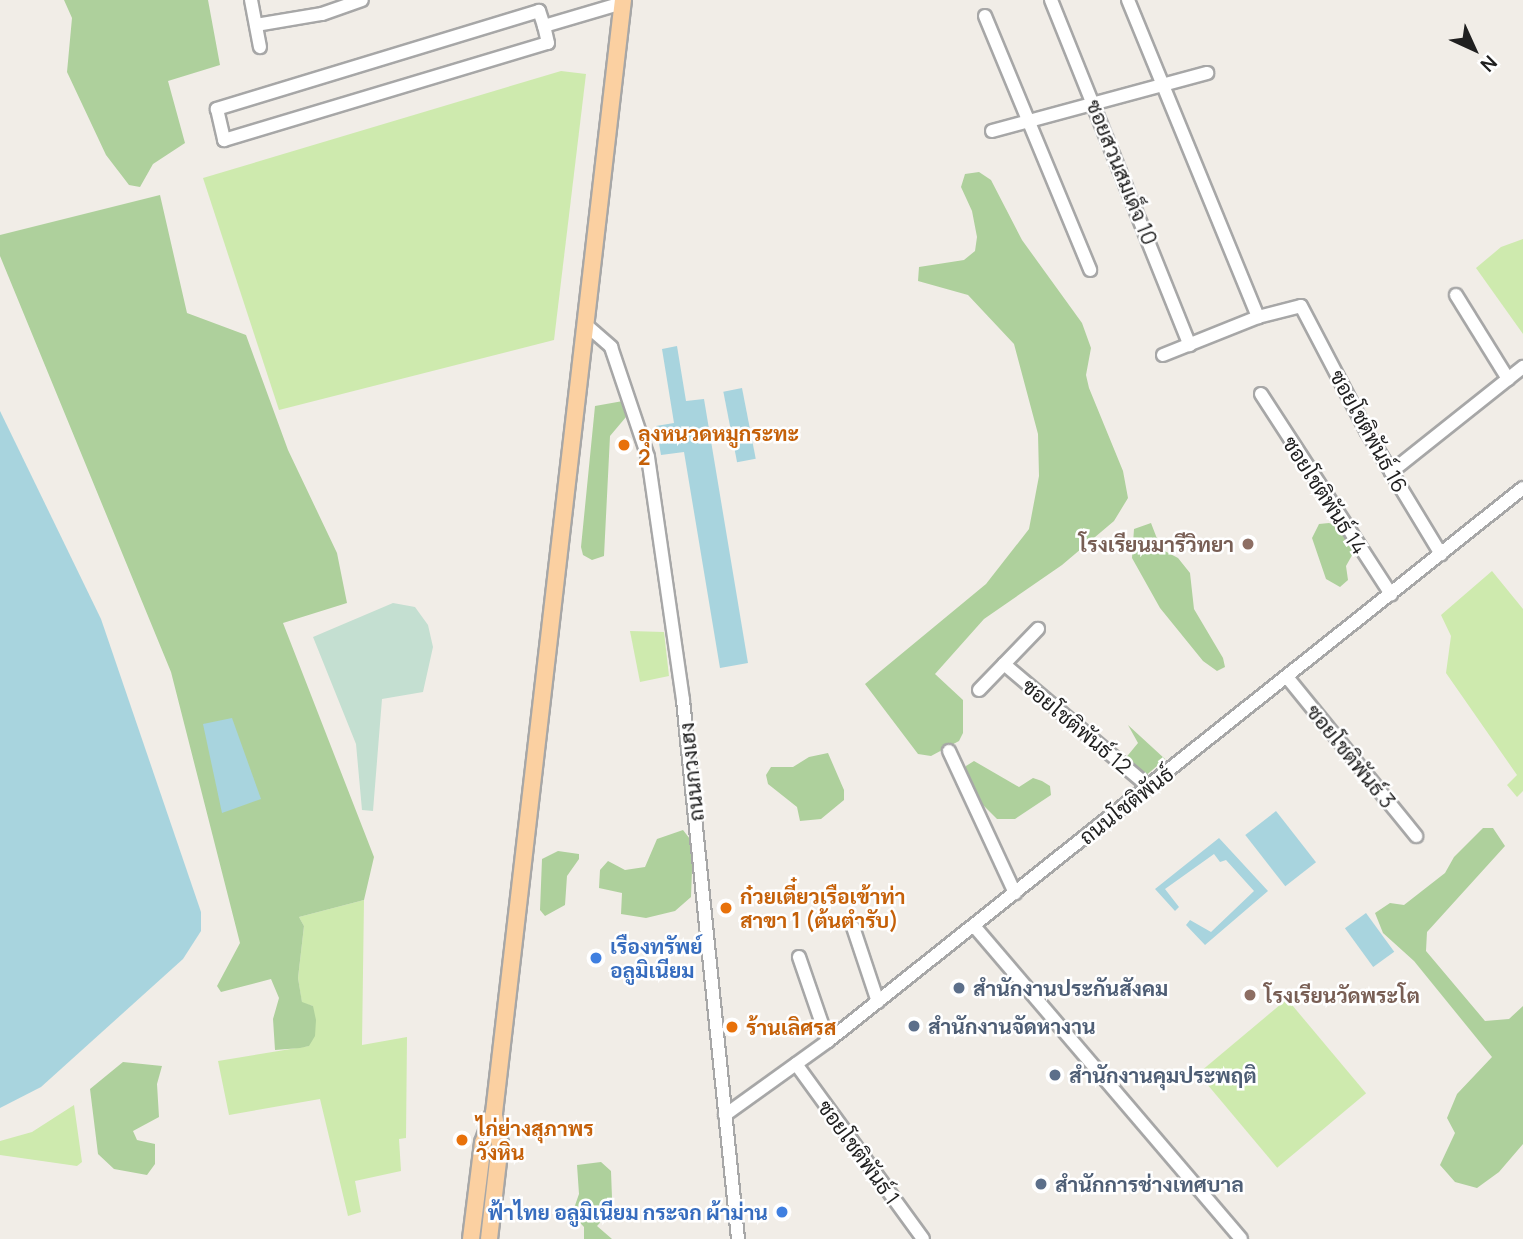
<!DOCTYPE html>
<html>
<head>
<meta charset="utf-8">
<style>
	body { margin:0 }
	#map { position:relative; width:1523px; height:1239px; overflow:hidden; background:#f1ede7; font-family:Manrope,Sarabun,sans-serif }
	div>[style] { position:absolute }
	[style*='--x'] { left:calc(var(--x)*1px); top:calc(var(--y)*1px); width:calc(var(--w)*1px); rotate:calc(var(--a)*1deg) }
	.grass>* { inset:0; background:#ceeaae; transform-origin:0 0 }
	.forest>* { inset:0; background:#aed09c }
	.wetland>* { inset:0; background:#c4dfd1 }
	.water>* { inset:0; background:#a8d4de; transform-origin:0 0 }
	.roads { filter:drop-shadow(2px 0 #a7a7a7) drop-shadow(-2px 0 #a7a7a7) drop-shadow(0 2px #a7a7a7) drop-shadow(0 -2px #a7a7a7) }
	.minor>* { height:12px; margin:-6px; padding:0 6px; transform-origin:6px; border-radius:6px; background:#fff }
	.major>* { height:16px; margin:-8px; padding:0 8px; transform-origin:8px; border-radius:8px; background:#fbd0a1 }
	.dots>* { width:19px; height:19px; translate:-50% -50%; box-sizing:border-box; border:4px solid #fff; border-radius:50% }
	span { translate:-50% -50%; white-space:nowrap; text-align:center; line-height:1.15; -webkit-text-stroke:5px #fff; paint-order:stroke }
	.street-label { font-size:21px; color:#202020 }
	.food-label { font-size:21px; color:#c56008; font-weight:700 }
	.left { translate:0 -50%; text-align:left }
	.education-label { font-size:21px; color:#785e54; font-weight:700 }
	.right { translate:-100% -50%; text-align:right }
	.shop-label { font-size:21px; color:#366cbe; font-weight:700 }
	.service-label { font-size:21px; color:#4e5e75; font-weight:700 }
	.north { position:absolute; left:1439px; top:14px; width:70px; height:70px; -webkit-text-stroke:5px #fff; paint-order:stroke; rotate:135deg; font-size:19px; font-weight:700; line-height:28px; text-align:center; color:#202020 }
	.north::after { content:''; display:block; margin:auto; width:24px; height:32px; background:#202020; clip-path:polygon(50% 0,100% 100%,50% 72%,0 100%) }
</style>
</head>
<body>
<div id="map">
	<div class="grass">
		<i style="clip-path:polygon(561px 71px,586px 74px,554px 340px,279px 410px,203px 178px)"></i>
		<i style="clip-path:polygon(1523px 239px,1523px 334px,1476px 268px,1501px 247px)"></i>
		<i style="clip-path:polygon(1492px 571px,1523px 609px,1523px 791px,1517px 797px,1507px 785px,1517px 775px,1446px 673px,1451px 636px,1441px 615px)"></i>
		<i style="clip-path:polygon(630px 631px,664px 632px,669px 676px,640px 682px)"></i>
		<i style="clip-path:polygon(364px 900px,362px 1045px,407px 1037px,406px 1138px,399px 1139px,401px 1171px,355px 1181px,361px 1212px,348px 1216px,320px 1099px,229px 1115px,218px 1061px,309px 1046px,313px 1006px,302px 1003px,298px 978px,304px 926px,299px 917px)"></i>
		<i style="left:1287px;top:999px;width:123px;height:116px;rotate:50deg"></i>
		<i style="clip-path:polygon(74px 1105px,82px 1162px,77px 1166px,0 1155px,0 1141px,32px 1132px)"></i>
	</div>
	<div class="forest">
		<i style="clip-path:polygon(64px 0,208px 0,220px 65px,168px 81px,185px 143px,153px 164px,140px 187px,129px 185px,106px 155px,67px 72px,72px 18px)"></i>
		<i style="clip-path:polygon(979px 172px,991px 180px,1022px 240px,1082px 323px,1091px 348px,1086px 375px,1089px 388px,1123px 471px,1128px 498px,1114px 521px,1062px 565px,984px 619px,935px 674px,963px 700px,963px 733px,959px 741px,931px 756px,918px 754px,865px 684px,986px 584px,1029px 529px,1039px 476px,1038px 434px,1014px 344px,968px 295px,918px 281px,919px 267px,964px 260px,975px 251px,977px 237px,972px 211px,961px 187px,965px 174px)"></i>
		<i style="clip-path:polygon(160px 195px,187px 313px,246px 335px,288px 450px,337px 553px,347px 603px,283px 623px,374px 857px,364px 900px,299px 917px,304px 926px,298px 978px,302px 1002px,313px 1006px,316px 1020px,315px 1036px,309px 1046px,300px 1048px,275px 1050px,273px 1019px,279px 998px,271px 979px,221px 992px,217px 986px,240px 943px,171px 672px,0 256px,0 235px)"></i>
		<i style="clip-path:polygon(623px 401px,626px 417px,610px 436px,604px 556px,592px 560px,583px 555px,581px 547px,595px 406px)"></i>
		<i style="clip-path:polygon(1151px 523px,1161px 549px,1178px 558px,1190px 573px,1194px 609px,1223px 658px,1225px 667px,1217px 671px,1203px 661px,1160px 608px,1132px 558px,1134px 529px)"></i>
		<i style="clip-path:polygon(1329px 523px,1340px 527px,1355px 550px,1346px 566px,1348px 580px,1340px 587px,1326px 579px,1312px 538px,1319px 524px)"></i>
		<i style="clip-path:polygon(1128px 725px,1165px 759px,1143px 778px,1124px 760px,1138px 743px)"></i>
		<i style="clip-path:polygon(828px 753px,844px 790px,844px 800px,821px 819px,800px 821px,797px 807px,768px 784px,766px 775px,771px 767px,793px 767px,809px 757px)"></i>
		<i style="clip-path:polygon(974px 761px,1019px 787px,1033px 778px,1042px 781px,1050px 786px,1051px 795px,1015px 819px,997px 819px,981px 803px,965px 775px,966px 766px)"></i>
		<i style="clip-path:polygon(1483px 828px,1493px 828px,1505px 846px,1427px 932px,1426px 951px,1485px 1021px,1509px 1019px,1523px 1006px,1523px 1144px,1499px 1172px,1477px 1188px,1455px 1182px,1440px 1165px,1455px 1133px,1447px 1118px,1457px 1094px,1492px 1057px,1414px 961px,1383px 933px,1375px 913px,1390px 903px,1404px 905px,1445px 873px,1454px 857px)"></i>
		<i style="clip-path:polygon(683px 830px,693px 843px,691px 897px,675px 911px,646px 918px,621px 914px,622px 893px,599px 888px,600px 870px,608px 861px,625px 870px,645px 867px,657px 839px)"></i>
		<i style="clip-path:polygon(558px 851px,579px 854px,579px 859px,567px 876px,565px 905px,545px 916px,540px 910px,542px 859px)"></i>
		<i style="clip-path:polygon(123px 1062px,162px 1066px,157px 1084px,159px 1117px,133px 1131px,137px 1140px,155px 1144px,155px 1164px,147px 1175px,114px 1169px,98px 1154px,90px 1089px)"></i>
		<i style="clip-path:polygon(601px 1162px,611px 1171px,612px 1198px,609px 1213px,597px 1226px,612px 1239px,584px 1239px,584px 1227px,572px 1214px,579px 1194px,577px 1165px)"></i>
	</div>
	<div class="wetland">
		<i style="clip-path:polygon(393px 603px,415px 607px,428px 625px,433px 647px,423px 692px,382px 699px,373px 811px,362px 810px,356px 744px,313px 637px)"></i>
	</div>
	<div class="water">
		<i style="clip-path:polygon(677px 346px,686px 401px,704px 399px,748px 663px,720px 668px,684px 452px,661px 455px,656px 426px,674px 423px,662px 349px)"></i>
		<i style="left:742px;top:388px;width:72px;height:19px;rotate:79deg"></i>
		<i style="clip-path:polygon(0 411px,101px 619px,201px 912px,201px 931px,183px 959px,41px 1087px,0 1108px)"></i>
		<i style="clip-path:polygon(232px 718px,261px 799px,222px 813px,203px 724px)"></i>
		<i style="left:1276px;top:811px;width:65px;height:39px;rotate:52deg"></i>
		<i style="clip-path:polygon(1219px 838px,1268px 891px,1205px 945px,1186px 925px,1190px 920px,1211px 932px,1254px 891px,1226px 860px,1220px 862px,1214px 854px,1165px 889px,1179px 907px,1175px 911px,1155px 889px)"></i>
		<i style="left:1366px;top:913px;width:48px;height:26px;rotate:54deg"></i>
	</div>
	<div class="roads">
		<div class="minor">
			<i style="--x:251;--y:0;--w:48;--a:79.2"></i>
			<i style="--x:1051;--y:0;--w:372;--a:68.1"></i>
			<i style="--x:1128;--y:0;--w:343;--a:67.7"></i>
			<i style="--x:985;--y:16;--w:275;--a:67.5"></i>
			<i style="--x:256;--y:25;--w:67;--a:-9.5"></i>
			<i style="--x:322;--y:14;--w:42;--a:-19.3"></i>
			<i style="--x:544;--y:26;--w:16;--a:-108"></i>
			<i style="--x:539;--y:11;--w:337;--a:163.1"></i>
			<i style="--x:217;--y:109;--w:32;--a:77"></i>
			<i style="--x:224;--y:140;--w:338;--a:-16.7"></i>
			<i style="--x:548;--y:43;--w:17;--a:-103"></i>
			<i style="--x:544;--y:26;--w:81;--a:-16.4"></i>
			<i style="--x:992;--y:131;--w:223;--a:-15.1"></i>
			<i style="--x:1456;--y:295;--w:99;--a:58.2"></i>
			<i style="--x:585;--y:324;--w:35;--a:41"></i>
			<i style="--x:611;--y:347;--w:116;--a:71.4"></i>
			<i style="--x:648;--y:457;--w:246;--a:81.8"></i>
			<i style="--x:683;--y:700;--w:542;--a:84.17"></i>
			<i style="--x:1163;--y:355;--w:102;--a:-21.8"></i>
			<i style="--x:1258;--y:317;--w:44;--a:-14.3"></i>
			<i style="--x:1301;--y:306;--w:142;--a:62.4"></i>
			<i style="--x:1367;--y:432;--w:143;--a:58.8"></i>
			<i style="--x:1261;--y:394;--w:239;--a:57"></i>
			<i style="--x:1391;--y:472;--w:169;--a:-38.5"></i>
			<i style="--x:1004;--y:664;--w:190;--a:40.3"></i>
			<i style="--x:1287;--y:677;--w:205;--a:50.9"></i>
			<i style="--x:979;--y:690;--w:85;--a:-46"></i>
			<i style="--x:949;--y:751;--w:157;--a:65.1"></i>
			<i style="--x:974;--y:926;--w:411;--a:49.5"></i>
			<i style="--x:853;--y:927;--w:79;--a:71.6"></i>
			<i style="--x:799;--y:957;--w:89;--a:71"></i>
			<i style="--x:796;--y:1064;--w:216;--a:54"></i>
			<i style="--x:725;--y:1115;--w:127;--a:-35.7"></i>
			<i style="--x:828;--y:1041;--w:888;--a:-38.51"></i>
		</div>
		<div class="major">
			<i style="--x:471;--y:1239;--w:97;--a:-82.9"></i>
			<i style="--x:483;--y:1143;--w:32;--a:-70"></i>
			<i style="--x:494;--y:1113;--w:1120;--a:-83.39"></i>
			<i style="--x:489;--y:1239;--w:96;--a:-83.4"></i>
			<i style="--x:500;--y:1144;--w:30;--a:-102"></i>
		</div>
	</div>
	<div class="dots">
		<i style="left:624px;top:445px;background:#e8710a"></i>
		<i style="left:1248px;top:544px;background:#8d6e63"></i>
		<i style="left:726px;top:908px;background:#e8710a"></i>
		<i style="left:596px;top:958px;background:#3f7fe0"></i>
		<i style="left:959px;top:988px;background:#5c6f8a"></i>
		<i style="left:1250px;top:995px;background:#8d6e63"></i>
		<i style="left:914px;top:1026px;background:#5c6f8a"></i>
		<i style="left:732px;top:1027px;background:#e8710a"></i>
		<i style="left:1055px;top:1075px;background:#5c6f8a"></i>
		<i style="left:462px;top:1140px;background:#e8710a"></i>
		<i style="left:1041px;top:1184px;background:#5c6f8a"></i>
		<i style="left:782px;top:1212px;background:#3f7fe0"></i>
	</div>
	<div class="street-label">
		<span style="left:1122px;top:172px;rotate:68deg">ซอยสวนสมเด็จ 10</span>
		<span style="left:1369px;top:431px;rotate:61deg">ซอยโชติพันธ์ 16</span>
		<span style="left:1325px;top:495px;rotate:57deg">ซอยโชติพันธ์ 14</span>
		<span style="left:1077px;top:726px;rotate:40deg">ซอยโชติพันธ์ 12</span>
		<span style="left:1351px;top:756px;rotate:51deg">ซอยโชติพันธ์ 3</span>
		<span style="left:691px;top:772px;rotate:-96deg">ถนนกวงเฮง</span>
		<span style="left:1126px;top:805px;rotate:-38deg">ถนนโชติพันธ์</span>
		<span style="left:859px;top:1152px;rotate:54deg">ซอยโชติพันธ์ 1</span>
	</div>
	<div class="food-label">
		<span class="left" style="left:638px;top:445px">ลุงหนวดหมูกระทะ<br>2</span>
		<span class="left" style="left:740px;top:908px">ก๋วยเตี๋ยวเรือเข้าท่า<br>สาขา 1 (ต้นตำรับ)</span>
		<span class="left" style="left:746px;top:1027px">ร้านเลิศรส</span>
		<span class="left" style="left:476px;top:1140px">ไก่ย่างสุภาพร<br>วังหิน</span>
	</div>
	<div class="education-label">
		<span class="right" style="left:1234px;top:544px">โรงเรียนมารีวิทยา</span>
		<span class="left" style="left:1264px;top:995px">โรงเรียนวัดพระโต</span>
	</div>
	<div class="shop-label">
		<span class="left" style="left:610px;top:958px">เรืองทรัพย์<br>อลูมิเนียม</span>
		<span class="right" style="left:768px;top:1212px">ฟ้าไทย อลูมิเนียม กระจก ผ้าม่าน</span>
	</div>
	<div class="service-label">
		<span class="left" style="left:973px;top:988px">สำนักงานประกันสังคม</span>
		<span class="left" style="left:928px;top:1026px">สำนักงานจัดหางาน</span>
		<span class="left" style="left:1069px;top:1075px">สำนักงานคุมประพฤติ</span>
		<span class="left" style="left:1055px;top:1184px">สำนักการช่างเทศบาล</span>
	</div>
	<div class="north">N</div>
</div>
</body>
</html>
